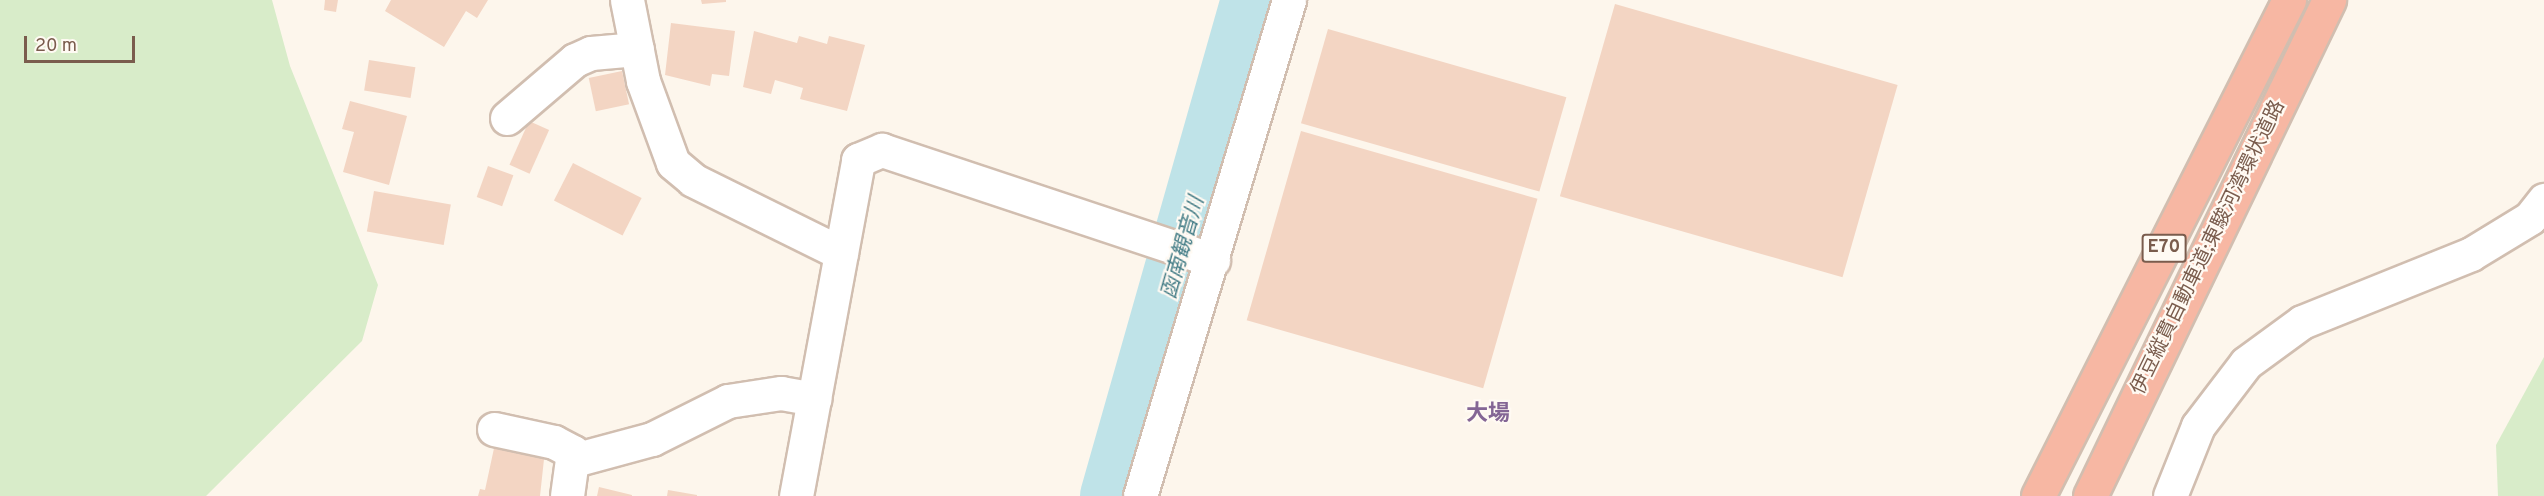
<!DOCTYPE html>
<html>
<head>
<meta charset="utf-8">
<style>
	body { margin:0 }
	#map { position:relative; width:2544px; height:496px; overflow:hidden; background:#fdf6ec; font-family:Overpass,"Noto Sans JP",sans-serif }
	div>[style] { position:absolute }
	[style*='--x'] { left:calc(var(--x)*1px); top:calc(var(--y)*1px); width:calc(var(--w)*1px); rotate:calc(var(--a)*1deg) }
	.green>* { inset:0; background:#d8ecc9 }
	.river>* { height:66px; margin:-33px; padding:0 33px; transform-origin:33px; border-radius:33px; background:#bfe3e8 }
	.building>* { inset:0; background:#f3d5c3; transform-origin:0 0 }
	.roads { filter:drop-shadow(2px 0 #d1beb0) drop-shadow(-2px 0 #d1beb0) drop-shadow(0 2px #d1beb0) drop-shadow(0 -2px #d1beb0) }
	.minor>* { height:33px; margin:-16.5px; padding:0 16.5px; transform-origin:16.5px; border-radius:16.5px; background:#fff }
	.highway>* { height:33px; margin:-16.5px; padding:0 16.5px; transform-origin:16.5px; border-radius:16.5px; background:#f7b7a3 }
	span { translate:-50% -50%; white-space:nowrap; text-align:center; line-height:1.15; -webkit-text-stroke:4.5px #fffaf3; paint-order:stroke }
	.shield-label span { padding:2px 4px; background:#fffaf3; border:2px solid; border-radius:4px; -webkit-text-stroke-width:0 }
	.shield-label { font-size:18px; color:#7a5c4d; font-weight:700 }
	.street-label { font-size:20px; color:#7a5c4d }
	.water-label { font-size:21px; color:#437c86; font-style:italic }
	.quarter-label { font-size:22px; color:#846695; font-weight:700 }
	.scale { position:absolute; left:24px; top:36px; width:111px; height:27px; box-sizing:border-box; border:3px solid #7a5c4d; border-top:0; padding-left:8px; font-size:18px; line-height:21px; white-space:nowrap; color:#7a5c4d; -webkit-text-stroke:4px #fffaf3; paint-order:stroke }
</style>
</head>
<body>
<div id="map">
	<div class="green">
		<i style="clip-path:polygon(0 0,272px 0,290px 66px,378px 285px,362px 341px,206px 496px,0 496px)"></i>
		<i style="clip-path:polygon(2544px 357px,2544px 496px,2498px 496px,2496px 445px)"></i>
	</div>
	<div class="river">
		<i style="--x:1113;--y:496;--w:516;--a:-74.13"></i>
	</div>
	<div class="building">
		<i style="clip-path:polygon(325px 0,338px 0,336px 12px,324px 10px)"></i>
		<i style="clip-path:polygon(391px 0,488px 0,477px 18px,466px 11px,444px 47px,385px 11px)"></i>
		<i style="clip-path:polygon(701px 0,726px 0,726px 2px,702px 4px)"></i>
		<i style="left:1615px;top:4px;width:294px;height:200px;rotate:16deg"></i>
		<i style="clip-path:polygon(671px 23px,735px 31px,729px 76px,712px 74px,710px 86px,665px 75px)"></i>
		<i style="left:1328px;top:29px;width:248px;height:98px;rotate:16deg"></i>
		<i style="clip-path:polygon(754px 31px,797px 43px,799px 36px,827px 44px,829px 36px,865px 45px,847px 111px,800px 99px,803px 88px,775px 80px,771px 94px,743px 87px)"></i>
		<i style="left:369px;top:60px;width:47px;height:31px;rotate:9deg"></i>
		<i style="left:622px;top:71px;width:34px;height:34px;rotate:78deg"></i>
		<i style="clip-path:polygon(350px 101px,407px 116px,389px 185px,343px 172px,354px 132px,342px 129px)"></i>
		<i style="left:529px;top:121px;width:22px;height:48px;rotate:24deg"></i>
		<i style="left:1301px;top:131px;width:246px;height:197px;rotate:16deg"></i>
		<i style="left:573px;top:163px;width:77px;height:42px;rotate:27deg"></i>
		<i style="left:488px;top:166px;width:27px;height:33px;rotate:20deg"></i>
		<i style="left:374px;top:191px;width:78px;height:41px;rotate:10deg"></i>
		<i style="clip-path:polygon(496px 439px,545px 450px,540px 496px,478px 496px,480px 489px,485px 490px)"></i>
		<i style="clip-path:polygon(599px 487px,632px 495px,632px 496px,597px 496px)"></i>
		<i style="clip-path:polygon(668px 490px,697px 495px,697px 496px,667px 496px)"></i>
	</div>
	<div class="roads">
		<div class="minor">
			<i style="--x:627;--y:0;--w:83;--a:78.8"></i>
			<i style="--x:643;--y:81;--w:87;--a:69.9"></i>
			<i style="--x:673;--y:163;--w:26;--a:40"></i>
			<i style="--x:693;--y:180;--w:165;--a:26.3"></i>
			<i style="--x:507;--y:118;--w:89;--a:-40.5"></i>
			<i style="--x:575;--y:60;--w:17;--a:-24"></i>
			<i style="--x:591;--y:53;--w:46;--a:-5"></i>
			<i style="--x:494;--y:429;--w:61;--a:12.2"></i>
			<i style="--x:554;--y:442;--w:21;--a:28"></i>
			<i style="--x:573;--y:452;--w:44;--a:97.8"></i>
			<i style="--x:574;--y:460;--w:81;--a:-15.1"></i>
			<i style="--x:652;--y:439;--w:85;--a:-26.6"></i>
			<i style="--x:728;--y:401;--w:54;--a:-8.6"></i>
			<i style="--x:781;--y:393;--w:34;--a:10"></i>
			<i style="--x:796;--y:496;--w:342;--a:-79.5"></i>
			<i style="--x:858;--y:160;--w:26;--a:-23"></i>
			<i style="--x:882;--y:150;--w:349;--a:18.4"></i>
			<i style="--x:1140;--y:496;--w:518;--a:-73.28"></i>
			<i style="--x:2170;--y:496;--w:75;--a:-68.2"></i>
			<i style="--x:2198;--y:426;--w:79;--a:-52.7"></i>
			<i style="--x:2246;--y:363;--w:69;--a:-36.2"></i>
			<i style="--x:2302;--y:322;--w:182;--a:-21.9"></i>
			<i style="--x:2471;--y:254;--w:69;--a:-31.4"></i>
			<i style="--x:2530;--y:218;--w:23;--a:-52"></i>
		</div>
		<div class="highway">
			<i style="--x:2038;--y:496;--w:556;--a:-63.16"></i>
			<i style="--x:2090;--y:496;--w:551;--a:-64.27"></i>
		</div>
	</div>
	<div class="shield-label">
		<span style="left:2164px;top:248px">E70</span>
	</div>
	<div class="street-label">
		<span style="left:2209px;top:248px;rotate:-64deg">伊豆縦貫自動車道;東駿河湾環状道路</span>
	</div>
	<div class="water-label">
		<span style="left:1184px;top:248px;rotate:-74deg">函南観音川</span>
	</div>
	<div class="quarter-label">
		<span style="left:1488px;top:415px">大場</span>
	</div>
	<div class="scale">20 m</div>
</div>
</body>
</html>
